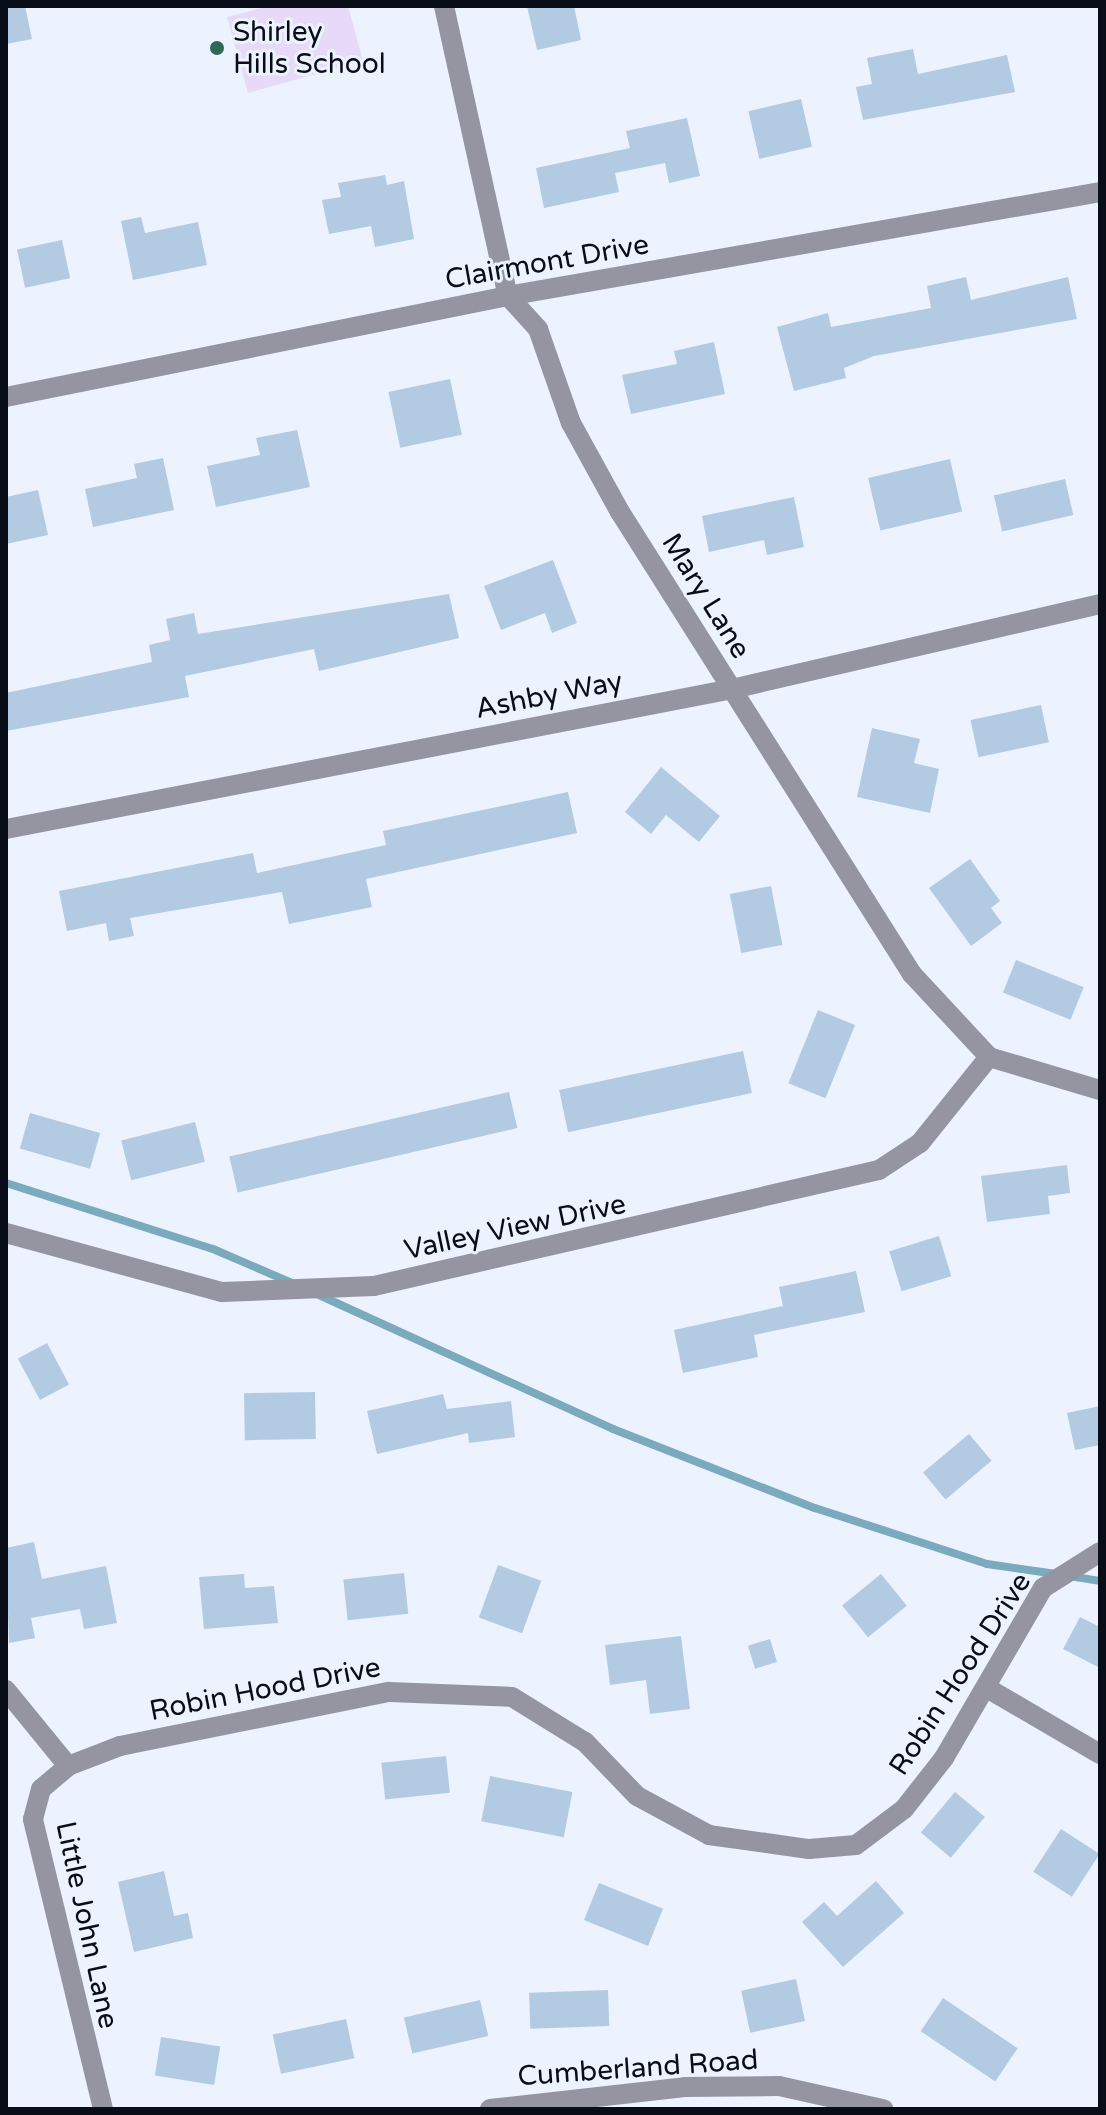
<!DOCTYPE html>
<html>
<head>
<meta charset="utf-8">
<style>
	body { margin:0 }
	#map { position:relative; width:1106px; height:2115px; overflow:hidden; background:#ecf2fe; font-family:"Varela Round",sans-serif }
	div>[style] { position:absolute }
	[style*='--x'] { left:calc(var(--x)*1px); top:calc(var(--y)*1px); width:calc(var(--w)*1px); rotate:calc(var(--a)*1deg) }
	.green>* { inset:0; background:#e7daf9 }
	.stream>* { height:8px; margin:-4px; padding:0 4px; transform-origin:4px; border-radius:4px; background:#7baabe }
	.building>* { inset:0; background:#b2cbe2; transform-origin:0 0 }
	.minor>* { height:20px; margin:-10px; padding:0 10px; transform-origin:10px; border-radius:10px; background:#9595a2 }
	.dots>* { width:22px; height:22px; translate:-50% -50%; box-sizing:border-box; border:4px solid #ecf2fe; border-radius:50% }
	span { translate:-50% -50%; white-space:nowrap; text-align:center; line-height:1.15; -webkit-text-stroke:6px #ecf2fe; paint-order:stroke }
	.poi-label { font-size:28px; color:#090d17 }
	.left { translate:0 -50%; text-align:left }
	.street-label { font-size:28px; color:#090d17 }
	.frame { position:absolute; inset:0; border:8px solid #090d17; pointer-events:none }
</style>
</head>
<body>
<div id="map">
	<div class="green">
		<i style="clip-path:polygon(269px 6px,348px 6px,363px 61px,248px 93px,227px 17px)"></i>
	</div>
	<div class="stream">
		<i style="--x:6;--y:1183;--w:217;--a:17.7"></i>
		<i style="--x:213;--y:1249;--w:86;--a:23.3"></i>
		<i style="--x:319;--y:1295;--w:323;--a:24.5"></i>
		<i style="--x:613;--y:1429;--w:217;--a:21.4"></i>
		<i style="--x:815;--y:1508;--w:181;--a:18"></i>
		<i style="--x:987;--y:1564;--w:70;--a:8.2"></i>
		<i style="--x:1069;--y:1576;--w:31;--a:9"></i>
	</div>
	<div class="building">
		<i style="clip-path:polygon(6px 6px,25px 6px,32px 39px,6px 44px)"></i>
		<i style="clip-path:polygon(527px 6px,574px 6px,581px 40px,537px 50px)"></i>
		<i style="clip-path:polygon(913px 49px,918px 74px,1007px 55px,1015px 92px,863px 120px,856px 87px,872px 84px,867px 58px)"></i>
		<i style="left:801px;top:99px;width:49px;height:54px;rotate:77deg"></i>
		<i style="clip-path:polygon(687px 118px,700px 176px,669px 183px,665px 163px,615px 173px,619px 192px,544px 208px,536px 168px,630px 148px,626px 131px)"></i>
		<i style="clip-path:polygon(385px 175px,387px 185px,404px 181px,414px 239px,375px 247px,371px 226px,329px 234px,322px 200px,341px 197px,338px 183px)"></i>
		<i style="clip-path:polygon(141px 217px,145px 233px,198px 222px,207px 265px,133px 280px,121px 221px)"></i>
		<i style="left:62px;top:240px;width:39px;height:46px;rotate:78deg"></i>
		<i style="clip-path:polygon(966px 277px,971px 300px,1068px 277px,1077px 319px,874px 356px,844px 368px,846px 378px,794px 391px,777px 327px,828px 313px,831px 327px,931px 308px,927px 286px)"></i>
		<i style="clip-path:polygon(714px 342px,725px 394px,631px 414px,622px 375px,677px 364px,674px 351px)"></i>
		<i style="left:450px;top:379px;width:57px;height:63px;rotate:78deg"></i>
		<i style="clip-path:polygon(297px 430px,310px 487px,216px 507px,207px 466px,260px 455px,256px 438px)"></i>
		<i style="clip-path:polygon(163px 458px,174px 510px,93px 527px,85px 489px,137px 478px,134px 464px)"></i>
		<i style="left:950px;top:459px;width:54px;height:84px;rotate:77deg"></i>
		<i style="left:1065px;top:479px;width:37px;height:73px;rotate:77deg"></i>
		<i style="clip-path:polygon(38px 490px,48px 535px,6px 544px,6px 497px)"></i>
		<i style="clip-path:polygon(794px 497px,804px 547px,767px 555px,764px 540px,709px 552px,702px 516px)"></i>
		<i style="clip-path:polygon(553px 560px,577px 623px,552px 633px,545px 613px,501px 630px,484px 586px)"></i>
		<i style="clip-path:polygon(449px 594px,459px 638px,319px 671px,314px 649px,185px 676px,189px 697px,6px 731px,6px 693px,152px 662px,149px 645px,170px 640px,166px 619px,194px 613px,198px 634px)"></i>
		<i style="left:1041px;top:705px;width:38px;height:72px;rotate:78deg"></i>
		<i style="clip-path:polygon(872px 728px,920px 739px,914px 763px,939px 769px,930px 813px,857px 797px)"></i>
		<i style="clip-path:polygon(661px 767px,720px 816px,699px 842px,666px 815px,651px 834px,625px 812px)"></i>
		<i style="clip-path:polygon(568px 792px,577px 833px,366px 879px,372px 907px,289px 924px,282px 892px,130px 918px,134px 936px,109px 941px,106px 923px,67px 931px,59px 891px,253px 853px,257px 873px,386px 845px,383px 831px)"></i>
		<i style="clip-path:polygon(970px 859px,1000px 901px,991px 908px,1002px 923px,971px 946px,929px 888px)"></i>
		<i style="left:771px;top:886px;width:60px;height:42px;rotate:79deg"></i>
		<i style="left:1016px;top:960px;width:73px;height:35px;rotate:22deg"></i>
		<i style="left:818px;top:1010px;width:40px;height:79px;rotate:22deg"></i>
		<i style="left:743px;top:1051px;width:43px;height:188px;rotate:78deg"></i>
		<i style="left:509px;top:1092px;width:37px;height:287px;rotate:77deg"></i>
		<i style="left:30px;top:1113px;width:73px;height:37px;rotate:16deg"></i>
		<i style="left:195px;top:1122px;width:41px;height:76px;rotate:76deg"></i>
		<i style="clip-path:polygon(1067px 1165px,1070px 1193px,1048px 1196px,1050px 1214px,987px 1222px,981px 1176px)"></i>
		<i style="left:939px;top:1236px;width:42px;height:52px;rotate:73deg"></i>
		<i style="clip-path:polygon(856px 1271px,865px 1312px,754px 1335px,758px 1357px,683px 1373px,674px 1330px,783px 1306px,779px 1287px)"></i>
		<i style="left:47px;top:1343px;width:47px;height:33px;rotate:62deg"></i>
		<i style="left:315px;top:1392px;width:47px;height:71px;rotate:89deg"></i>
		<i style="clip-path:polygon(443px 1394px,447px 1409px,511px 1401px,515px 1437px,469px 1443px,468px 1433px,377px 1454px,367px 1411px)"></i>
		<i style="clip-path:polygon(1100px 1406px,1100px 1445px,1075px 1450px,1067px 1413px)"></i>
		<i style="left:969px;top:1434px;width:35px;height:60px;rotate:50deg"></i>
		<i style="clip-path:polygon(34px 1542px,42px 1579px,106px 1566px,117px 1623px,84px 1629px,80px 1609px,31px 1618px,35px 1638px,9px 1643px,6px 1548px)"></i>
		<i style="left:498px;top:1565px;width:46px;height:56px;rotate:20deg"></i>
		<i style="left:404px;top:1573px;width:41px;height:61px;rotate:84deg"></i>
		<i style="clip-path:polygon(244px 1574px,245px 1588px,274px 1586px,278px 1623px,204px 1629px,199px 1577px)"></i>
		<i style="left:881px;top:1574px;width:41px;height:50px;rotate:51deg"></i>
		<i style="clip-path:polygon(1080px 1617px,1100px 1627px,1100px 1668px,1063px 1649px)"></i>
		<i style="clip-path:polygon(681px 1636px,690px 1709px,650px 1714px,646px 1680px,610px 1685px,605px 1645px)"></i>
		<i style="left:770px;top:1639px;width:24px;height:23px;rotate:73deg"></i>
		<i style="left:446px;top:1756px;width:37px;height:65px;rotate:84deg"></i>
		<i style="left:490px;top:1776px;width:84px;height:46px;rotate:11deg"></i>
		<i style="left:955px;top:1792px;width:39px;height:53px;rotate:40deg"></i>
		<i style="left:1061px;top:1829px;width:46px;height:51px;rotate:33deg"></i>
		<i style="clip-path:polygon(164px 1871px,174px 1916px,188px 1913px,193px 1938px,134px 1952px,118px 1882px)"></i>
		<i style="clip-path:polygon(876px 1881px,904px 1913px,843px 1967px,802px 1922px,824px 1902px,837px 1916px)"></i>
		<i style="left:599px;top:1883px;width:69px;height:40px;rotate:22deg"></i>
		<i style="left:796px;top:1979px;width:43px;height:56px;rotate:78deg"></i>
		<i style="left:608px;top:1990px;width:36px;height:79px;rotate:88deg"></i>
		<i style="left:943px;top:1998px;width:90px;height:40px;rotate:34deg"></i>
		<i style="left:480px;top:2000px;width:37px;height:78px;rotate:77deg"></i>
		<i style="left:346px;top:2019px;width:40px;height:75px;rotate:78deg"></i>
		<i style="left:161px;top:2037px;width:60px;height:39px;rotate:9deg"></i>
	</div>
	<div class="minor">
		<i style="--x:444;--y:6;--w:297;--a:77.6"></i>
		<i style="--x:508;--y:296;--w:45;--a:47.7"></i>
		<i style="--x:538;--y:329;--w:100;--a:70.7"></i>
		<i style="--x:571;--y:423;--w:102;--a:61.2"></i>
		<i style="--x:620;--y:512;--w:547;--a:57.71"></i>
		<i style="--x:912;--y:974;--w:113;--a:47.1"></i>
		<i style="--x:989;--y:1057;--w:116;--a:16.6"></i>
		<i style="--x:6;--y:397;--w:512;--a:-11.38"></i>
		<i style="--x:508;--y:296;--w:601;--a:-9.96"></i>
		<i style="--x:6;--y:829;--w:739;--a:-10.91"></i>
		<i style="--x:732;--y:689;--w:378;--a:-13"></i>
		<i style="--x:6;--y:1233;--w:224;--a:15.3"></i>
		<i style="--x:222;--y:1292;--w:152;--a:-2.3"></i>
		<i style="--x:374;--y:1286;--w:518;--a:-12.94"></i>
		<i style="--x:879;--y:1170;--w:49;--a:-33.4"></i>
		<i style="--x:920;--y:1143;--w:110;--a:-51.3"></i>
		<i style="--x:987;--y:1688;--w:131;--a:30.3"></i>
		<i style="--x:6;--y:1690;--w:98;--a:50.8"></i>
		<i style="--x:103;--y:2109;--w:298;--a:-103.6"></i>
		<i style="--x:33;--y:1819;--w:31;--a:-75"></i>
		<i style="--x:41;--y:1789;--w:35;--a:-40"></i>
		<i style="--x:68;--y:1766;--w:56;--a:-21"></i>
		<i style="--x:120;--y:1746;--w:274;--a:-11.4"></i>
		<i style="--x:389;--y:1692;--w:123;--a:2.3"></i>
		<i style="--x:512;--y:1697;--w:86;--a:31.7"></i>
		<i style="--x:585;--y:1742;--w:75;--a:46.1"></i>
		<i style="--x:637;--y:1796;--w:82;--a:28.4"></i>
		<i style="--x:709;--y:1835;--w:101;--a:8"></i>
		<i style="--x:809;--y:1849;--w:47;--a:-4.9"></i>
		<i style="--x:856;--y:1845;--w:60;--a:-36.9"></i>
		<i style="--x:904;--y:1809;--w:65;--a:-51.9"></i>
		<i style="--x:944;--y:1758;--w:197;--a:-59.8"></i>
		<i style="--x:1043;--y:1588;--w:67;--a:-32.3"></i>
		<i style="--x:490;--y:2109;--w:196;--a:-6.4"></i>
		<i style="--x:685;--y:2087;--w:94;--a:-0.6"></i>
		<i style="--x:779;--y:2086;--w:107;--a:12.5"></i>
	</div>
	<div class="dots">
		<i style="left:217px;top:48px;background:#2d6a55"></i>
	</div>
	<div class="poi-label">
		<span class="left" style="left:233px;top:48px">Shirley<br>Hills School</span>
	</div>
	<div class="street-label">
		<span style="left:547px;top:262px;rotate:-10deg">Clairmont Drive</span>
		<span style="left:706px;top:596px;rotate:58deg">Mary Lane</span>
		<span style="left:549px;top:695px;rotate:-11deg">Ashby Way</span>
		<span style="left:515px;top:1227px;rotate:-12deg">Valley View Drive</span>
		<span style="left:960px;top:1674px;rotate:-57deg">Robin Hood Drive</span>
		<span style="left:265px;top:1689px;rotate:-11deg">Robin Hood Drive</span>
		<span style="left:87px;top:1925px;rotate:78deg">Little John Lane</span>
		<span style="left:638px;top:2068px;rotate:-4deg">Cumberland Road</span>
	</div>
	<div class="frame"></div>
</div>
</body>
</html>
